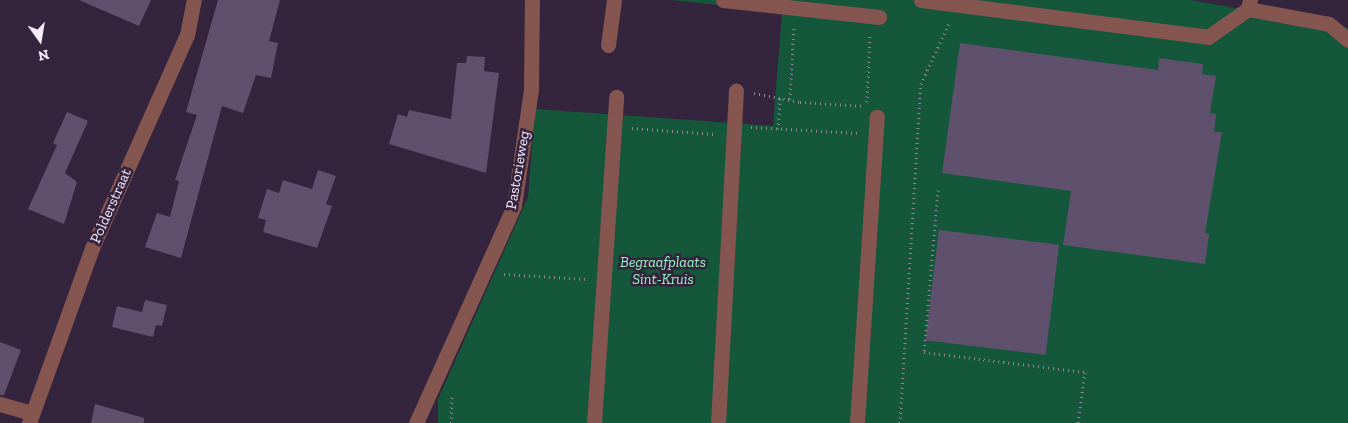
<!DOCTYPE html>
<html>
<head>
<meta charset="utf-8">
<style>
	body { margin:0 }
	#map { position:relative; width:1348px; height:423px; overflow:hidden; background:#34243d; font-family:"Zilla Slab",serif }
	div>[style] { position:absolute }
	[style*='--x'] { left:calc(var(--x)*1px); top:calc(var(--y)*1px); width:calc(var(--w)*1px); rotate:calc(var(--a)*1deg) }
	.green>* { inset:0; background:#15573a }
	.building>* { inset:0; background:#5f516e; transform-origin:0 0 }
	.path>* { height:3px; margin-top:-1.5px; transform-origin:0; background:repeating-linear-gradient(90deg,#92859a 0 1px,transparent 0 5px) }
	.minor>* { height:15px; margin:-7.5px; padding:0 7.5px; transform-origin:7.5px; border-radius:7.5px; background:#85554f }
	span { translate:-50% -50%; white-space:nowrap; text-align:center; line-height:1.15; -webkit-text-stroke:5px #34243d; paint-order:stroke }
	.street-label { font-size:15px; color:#f6ecfd }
	.park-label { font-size:15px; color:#93f3c1; font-style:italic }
	.north { position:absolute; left:15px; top:15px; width:50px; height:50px; -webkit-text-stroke:4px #34243d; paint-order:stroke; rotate:167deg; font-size:14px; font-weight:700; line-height:20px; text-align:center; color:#f6ecfd }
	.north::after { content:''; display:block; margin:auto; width:18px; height:22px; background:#f6ecfd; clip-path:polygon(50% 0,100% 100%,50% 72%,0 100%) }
</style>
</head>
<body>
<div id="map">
	<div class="green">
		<i style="clip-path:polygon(672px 0,1191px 0,1348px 28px,1348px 423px,438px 423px,438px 399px,528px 197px,535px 109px,773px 126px,782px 12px)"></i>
	</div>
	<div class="building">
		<i style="clip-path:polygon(79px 0,151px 0,139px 26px)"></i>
		<i style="clip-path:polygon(218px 0,280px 0,269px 41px,278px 43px,271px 78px,256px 75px,243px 113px,222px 106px,181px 258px,145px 247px,157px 213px,170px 217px,179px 181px,175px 180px,197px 115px,186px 112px)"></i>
		<i style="clip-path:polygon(960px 43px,1158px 70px,1159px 58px,1203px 64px,1202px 74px,1216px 76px,1210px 113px,1216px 114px,1214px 132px,1222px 132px,1205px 233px,1209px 234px,1205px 264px,1063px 245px,1071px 191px,942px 173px)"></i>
		<i style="clip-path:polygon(467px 56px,485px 57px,484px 71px,499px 73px,486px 173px,389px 144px,398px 114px,407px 117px,409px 110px,451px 119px,457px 63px,466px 63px)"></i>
		<i style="clip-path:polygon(67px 112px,88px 121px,65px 173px,77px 182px,64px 224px,28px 209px,57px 145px,53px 143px)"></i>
		<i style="clip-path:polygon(318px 170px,336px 176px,326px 204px,332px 206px,317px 248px,263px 232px,266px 220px,258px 218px,267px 189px,279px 193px,283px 180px,312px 189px)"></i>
		<i style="left:939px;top:230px;width:121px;height:111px;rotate:7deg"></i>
		<i style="clip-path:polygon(145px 300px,167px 305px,162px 326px,156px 325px,153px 337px,112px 327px,117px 306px,142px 312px)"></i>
		<i style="clip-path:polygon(0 342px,21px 350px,4px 395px,0 395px)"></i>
		<i style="clip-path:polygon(95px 404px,144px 418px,144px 423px,91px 423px)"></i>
	</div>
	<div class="path">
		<i style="--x:754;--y:93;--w:47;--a:11.1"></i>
		<i style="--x:800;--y:102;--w:64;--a:3.6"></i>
		<i style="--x:790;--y:99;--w:74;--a:-86.9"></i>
		<i style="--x:867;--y:102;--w:68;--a:-87.5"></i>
		<i style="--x:751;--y:127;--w:106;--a:3.2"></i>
		<i style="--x:632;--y:128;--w:83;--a:4.1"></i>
		<i style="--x:778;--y:129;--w:31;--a:-86"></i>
		<i style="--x:938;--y:190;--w:163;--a:94.9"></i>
		<i style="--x:924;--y:352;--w:162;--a:7.1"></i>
		<i style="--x:1085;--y:372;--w:51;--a:97.8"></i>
		<i style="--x:504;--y:274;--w:81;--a:3.5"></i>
		<i style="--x:451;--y:423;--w:29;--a:-88"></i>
		<i style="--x:900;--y:423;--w:340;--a:-86.5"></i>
		<i style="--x:921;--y:84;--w:69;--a:-65.3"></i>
	</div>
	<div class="minor">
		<i style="--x:723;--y:0;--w:157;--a:6.2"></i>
		<i style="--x:921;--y:0;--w:289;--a:7.3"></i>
		<i style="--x:1208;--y:37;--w:49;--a:-35"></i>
		<i style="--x:1250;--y:0;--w:9;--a:103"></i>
		<i style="--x:1248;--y:9;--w:82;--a:10.5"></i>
		<i style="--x:1329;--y:24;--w:25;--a:40"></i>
		<i style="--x:608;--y:45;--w:45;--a:-82.4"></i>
		<i style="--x:0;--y:404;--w:32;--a:16"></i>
		<i style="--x:29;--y:423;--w:186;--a:-70.2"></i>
		<i style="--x:92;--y:248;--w:233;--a:-66"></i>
		<i style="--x:187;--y:35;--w:36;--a:-79"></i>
		<i style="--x:416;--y:423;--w:238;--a:-65.7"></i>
		<i style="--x:514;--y:206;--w:118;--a:-81.7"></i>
		<i style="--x:531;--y:89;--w:89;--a:-89.4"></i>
		<i style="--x:594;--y:423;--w:327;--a:-86.1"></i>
		<i style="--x:718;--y:423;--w:333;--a:-86.9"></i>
		<i style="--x:857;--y:423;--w:307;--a:-86.3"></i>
	</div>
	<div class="street-label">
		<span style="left:518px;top:170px;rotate:-80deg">Pastorieweg</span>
		<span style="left:111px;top:206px;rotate:-66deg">Polderstraat</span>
	</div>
	<div class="park-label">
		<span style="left:663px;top:271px">Begraafplaats<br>Sint-Kruis</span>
	</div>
	<div class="north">N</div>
</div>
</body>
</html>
